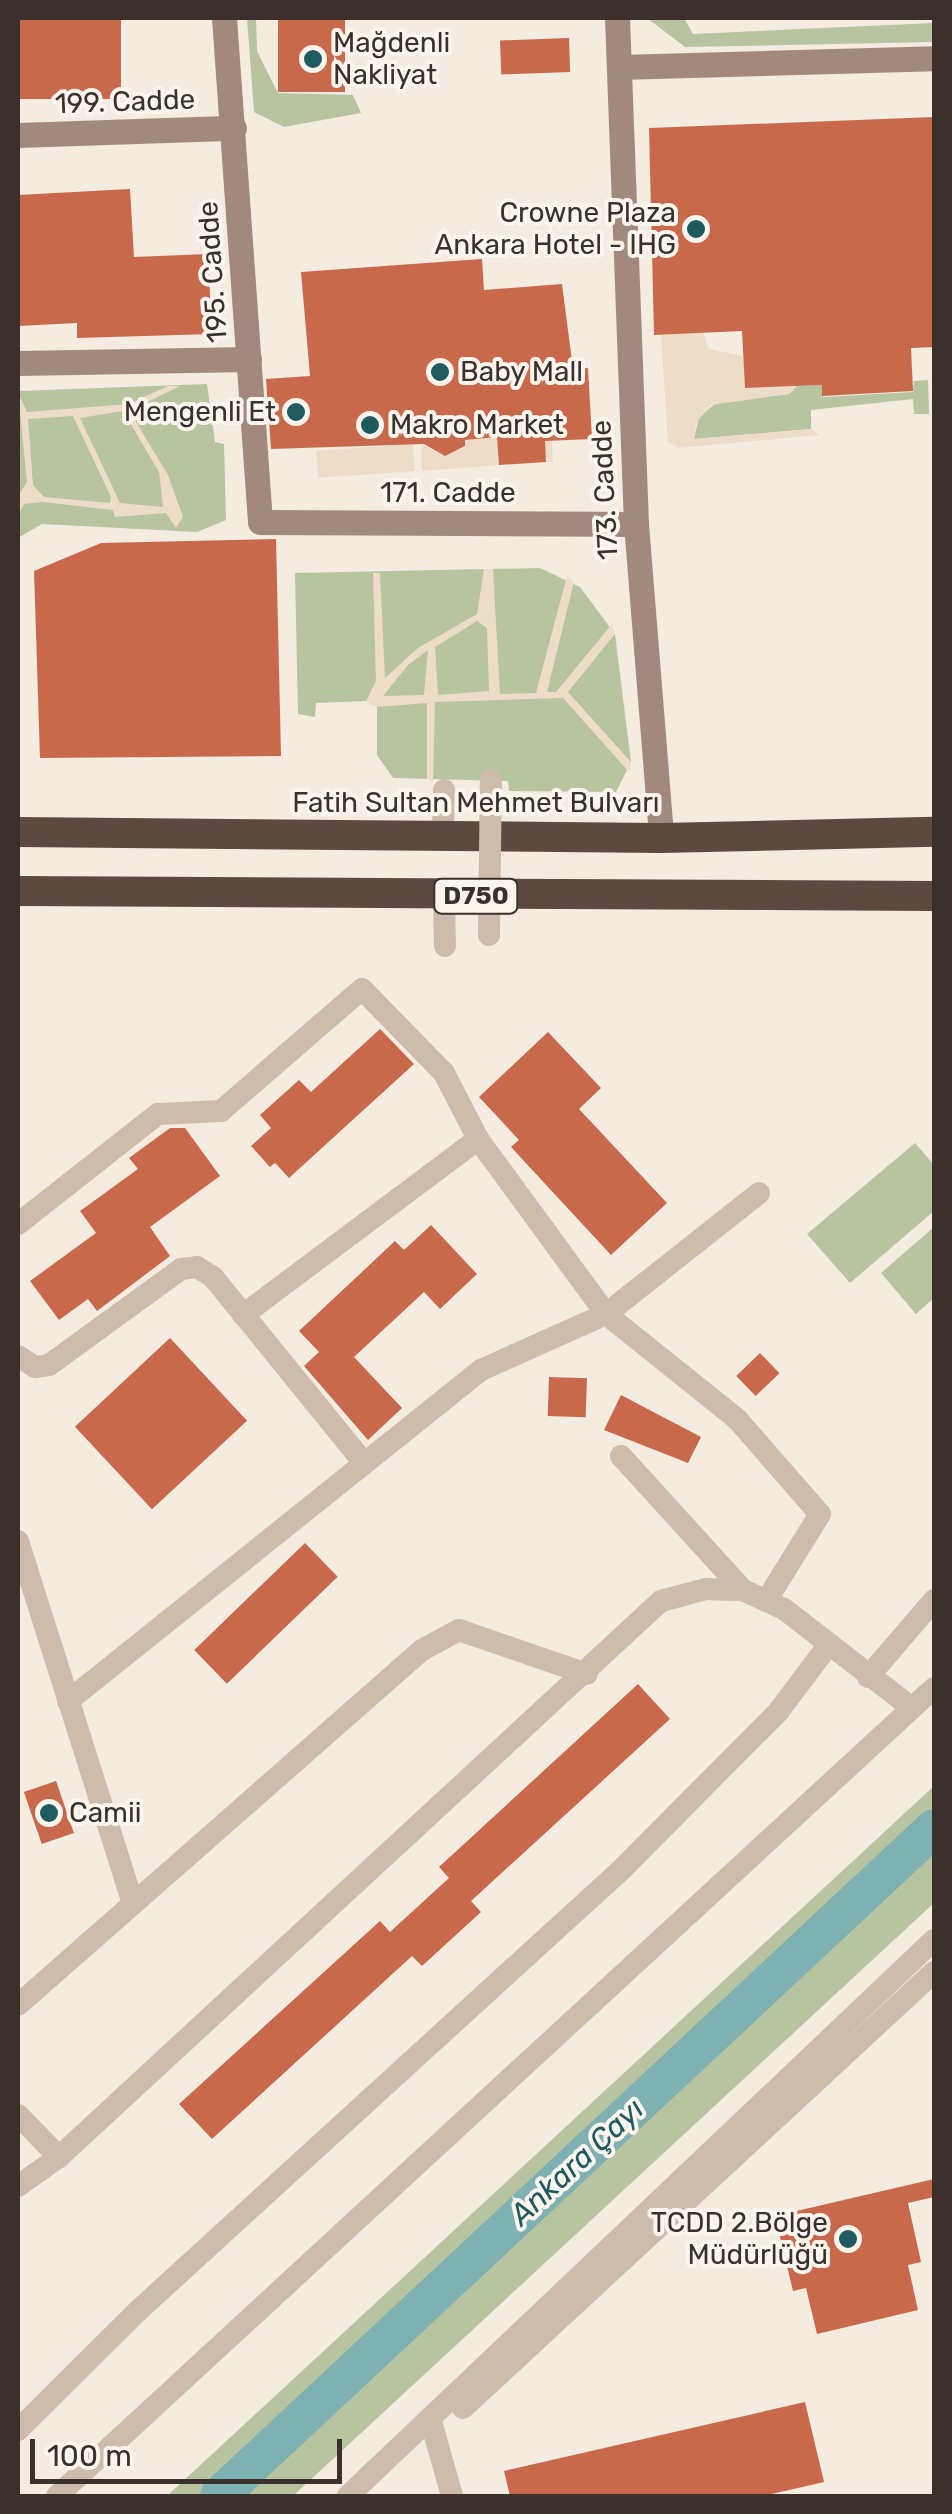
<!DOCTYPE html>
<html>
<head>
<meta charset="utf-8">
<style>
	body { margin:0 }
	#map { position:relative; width:952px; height:2514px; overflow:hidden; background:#f4ebe1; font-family:Rubik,sans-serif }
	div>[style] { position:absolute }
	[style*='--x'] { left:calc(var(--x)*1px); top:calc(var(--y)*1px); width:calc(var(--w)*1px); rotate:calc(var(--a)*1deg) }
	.green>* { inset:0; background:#b8c4a0 }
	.plaza>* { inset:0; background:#ecdcc8; transform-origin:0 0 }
	.river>* { height:38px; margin:-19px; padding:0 19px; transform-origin:19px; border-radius:19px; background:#7fb0b2 }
	.building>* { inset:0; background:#c8694b; transform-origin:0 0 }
	.street>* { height:22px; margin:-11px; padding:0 11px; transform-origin:11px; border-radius:11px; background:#cdbbac }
	.secondary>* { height:25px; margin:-12.5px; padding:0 12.5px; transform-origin:12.5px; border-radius:12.5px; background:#a18a7d }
	.highway>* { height:30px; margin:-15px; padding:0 15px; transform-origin:15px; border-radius:15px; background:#5c4a42 }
	.street-bridge>* { height:22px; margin:-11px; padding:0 11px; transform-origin:11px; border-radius:11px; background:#cdbbac }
	.dots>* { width:28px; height:28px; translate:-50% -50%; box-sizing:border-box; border:5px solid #fbf5ee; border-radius:50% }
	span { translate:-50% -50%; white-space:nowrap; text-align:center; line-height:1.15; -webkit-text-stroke:8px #fbf5ee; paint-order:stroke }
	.shield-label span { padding:2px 8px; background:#fbf5ee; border:2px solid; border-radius:8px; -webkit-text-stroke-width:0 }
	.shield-label { font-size:25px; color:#3b302b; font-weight:700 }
	.poi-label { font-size:28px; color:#3b302b }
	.left { translate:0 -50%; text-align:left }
	.right { translate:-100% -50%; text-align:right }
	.street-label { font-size:28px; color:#3b302b }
	.water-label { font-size:30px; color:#1f5a5e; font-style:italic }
	.frame { position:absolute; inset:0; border:20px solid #3b302b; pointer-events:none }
	.scale { position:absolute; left:30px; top:2439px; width:312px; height:45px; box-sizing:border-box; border:5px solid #3b302b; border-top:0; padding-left:12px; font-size:30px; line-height:35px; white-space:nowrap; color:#3b302b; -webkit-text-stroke:8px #fbf5ee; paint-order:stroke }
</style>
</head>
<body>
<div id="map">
	<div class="green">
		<i style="clip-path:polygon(247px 18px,256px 18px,257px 51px,278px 93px,353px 95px,361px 113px,284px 127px,254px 112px)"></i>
		<i style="clip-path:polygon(647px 18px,684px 18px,693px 34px,934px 23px,934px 42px,685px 47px)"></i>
		<i style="clip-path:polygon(928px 380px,929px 414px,914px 414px,913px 399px,811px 410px,811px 429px,694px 439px,699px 417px,716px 403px,789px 394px,797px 386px,822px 385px,823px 397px,913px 392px,914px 381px)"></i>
		<i style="clip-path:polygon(207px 384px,215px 442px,224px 444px,226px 520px,197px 532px,42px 524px,18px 538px,18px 391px)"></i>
		<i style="clip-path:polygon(540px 568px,580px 587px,615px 634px,631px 762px,616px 792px,509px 791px,508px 781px,393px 778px,377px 755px,377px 707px,366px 701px,316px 703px,315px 717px,298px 714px,295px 573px)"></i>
		<i style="clip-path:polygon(915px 1143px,934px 1165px,934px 1211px,850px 1283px,807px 1234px)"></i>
		<i style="clip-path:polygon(934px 1227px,934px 1298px,916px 1314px,881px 1273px)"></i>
		<i style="clip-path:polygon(934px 1786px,934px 1903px,293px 2496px,167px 2496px)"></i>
	</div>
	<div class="plaza">
		<i style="clip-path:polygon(703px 333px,709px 349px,743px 356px,745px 388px,797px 386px,789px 394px,711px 405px,696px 423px,694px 439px,811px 429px,819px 435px,679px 448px,668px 442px,661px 335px)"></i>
		<i style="clip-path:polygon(evenodd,168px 386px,180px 386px,137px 407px,133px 417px,168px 475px,183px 517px,176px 528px,166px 513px,115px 517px,113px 510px,43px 502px,24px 504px,18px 515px,18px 496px,27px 482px,18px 392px,27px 412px,129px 404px,168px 386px,123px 411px,159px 472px,163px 507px,120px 503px,80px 418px,123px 411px,168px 386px,73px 416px,111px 497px,110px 503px,44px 497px,33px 485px,28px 419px,73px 416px)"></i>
		<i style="clip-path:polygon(551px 433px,553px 462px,546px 462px,545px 443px,498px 446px,499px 465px,422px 471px,421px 444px,445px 456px,465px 447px,465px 440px)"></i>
		<i style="left:413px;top:444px;width:27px;height:97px;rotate:86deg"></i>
		<i style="clip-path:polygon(evenodd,484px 569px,493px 569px,500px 694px,536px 693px,567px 576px,574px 582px,547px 692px,556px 692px,612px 624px,615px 634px,568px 692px,631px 762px,629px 772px,563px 698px,435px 702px,433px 782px,427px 779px,427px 703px,377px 707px,366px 701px,376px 681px,373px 573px,380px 573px,385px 678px,418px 648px,477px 614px,484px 569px,477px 621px,487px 628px,489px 691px,438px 695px,435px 647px,477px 621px,484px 569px,428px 650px,424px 695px,383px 696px,408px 665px,428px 650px)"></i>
	</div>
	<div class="river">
		<i style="--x:219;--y:2496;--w:978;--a:-43.05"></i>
	</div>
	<div class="building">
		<i style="left:18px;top:18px;width:103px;height:81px"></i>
		<i style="left:278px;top:18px;width:67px;height:74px"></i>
		<i style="left:569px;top:38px;width:34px;height:69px;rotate:88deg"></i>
		<i style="clip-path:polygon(934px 117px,934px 347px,911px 348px,913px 391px,822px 396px,822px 385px,745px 388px,742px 331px,654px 335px,649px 128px)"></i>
		<i style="clip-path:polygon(130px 189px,134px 257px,208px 254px,212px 334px,77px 338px,77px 323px,18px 326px,18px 195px)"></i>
		<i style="clip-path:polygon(482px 259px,484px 290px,562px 284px,573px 369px,588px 368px,592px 439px,545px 441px,546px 462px,499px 465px,497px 437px,465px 440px,465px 446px,445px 456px,424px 444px,271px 449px,266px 379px,310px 376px,301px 272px)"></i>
		<i style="clip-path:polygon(276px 539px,281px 756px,40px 758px,34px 571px,101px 543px)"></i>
		<i style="clip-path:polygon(380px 1029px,414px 1064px,289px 1178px,275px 1163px,270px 1167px,251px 1146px,271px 1128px,260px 1115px,299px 1080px,311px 1092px)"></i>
		<i style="clip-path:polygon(548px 1032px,601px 1088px,579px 1109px,667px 1203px,611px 1255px,511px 1147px,519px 1140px,479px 1097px)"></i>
		<i style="clip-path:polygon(170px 1128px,185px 1128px,220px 1176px,150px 1227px,170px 1256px,97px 1311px,88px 1299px,59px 1320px,30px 1281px,96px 1233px,80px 1211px,138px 1169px,129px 1158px)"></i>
		<i style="clip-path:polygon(431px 1225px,477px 1274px,440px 1309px,424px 1292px,354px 1357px,402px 1408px,368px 1440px,304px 1366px,319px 1352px,299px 1331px,395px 1241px,404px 1250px)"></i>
		<i style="left:170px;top:1338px;width:113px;height:130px;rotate:47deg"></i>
		<i style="left:760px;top:1353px;width:28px;height:33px;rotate:46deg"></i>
		<i style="left:549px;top:1377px;width:38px;height:39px;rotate:2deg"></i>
		<i style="clip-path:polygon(621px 1395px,701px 1437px,688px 1463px,604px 1430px)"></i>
		<i style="left:305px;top:1543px;width:47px;height:154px;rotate:46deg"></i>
		<i style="clip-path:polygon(638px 1684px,670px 1719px,471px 1901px,481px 1912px,422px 1966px,412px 1956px,212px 2139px,179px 2104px,380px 1921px,390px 1932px,449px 1878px,439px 1867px)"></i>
		<i style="left:56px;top:1781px;width:55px;height:34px;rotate:71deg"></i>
		<i style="clip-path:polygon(934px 2179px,934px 2197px,908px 2203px,921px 2262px,908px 2265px,918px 2310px,817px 2334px,806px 2288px,793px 2291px,775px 2216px)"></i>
		<i style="clip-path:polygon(805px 2402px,824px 2482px,763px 2496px,510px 2496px,504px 2471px)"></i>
	</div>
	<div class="street">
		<i style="--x:443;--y:835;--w:45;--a:-88.7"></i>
		<i style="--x:444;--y:896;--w:50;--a:88.9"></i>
		<i style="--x:18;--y:1224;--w:178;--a:-38.2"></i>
		<i style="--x:158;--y:1114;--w:63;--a:-2.7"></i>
		<i style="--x:221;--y:1111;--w:186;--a:-40.9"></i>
		<i style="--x:362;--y:989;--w:117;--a:45.7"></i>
		<i style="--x:444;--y:1073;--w:74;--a:62.7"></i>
		<i style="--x:478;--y:1139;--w:217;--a:53.8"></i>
		<i style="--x:606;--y:1314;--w:168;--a:38.7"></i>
		<i style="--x:737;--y:1419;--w:126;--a:48.9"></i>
		<i style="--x:820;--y:1514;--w:102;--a:121.8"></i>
		<i style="--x:243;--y:1315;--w:294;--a:-36.8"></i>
		<i style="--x:18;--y:1356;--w:20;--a:33"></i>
		<i style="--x:35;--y:1367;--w:14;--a:-8"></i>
		<i style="--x:49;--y:1365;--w:163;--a:-36"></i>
		<i style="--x:181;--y:1269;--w:16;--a:-7"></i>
		<i style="--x:197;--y:1267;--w:19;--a:32"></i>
		<i style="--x:213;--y:1277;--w:240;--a:50.9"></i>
		<i style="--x:621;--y:1456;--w:181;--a:47.7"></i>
		<i style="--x:18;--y:1541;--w:380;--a:72.4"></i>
		<i style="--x:868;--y:1677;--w:101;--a:-49.4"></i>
		<i style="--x:68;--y:1701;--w:529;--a:-38.71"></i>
		<i style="--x:481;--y:1370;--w:137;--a:-24.1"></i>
		<i style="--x:606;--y:1314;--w:195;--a:-38.3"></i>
		<i style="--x:18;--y:2005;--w:538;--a:-41.31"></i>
		<i style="--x:422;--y:1650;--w:42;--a:-28.4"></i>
		<i style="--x:459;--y:1630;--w:135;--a:19"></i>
		<i style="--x:18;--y:2115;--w:59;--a:45.7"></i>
		<i style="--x:18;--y:2186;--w:50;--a:-35.3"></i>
		<i style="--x:59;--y:2157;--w:819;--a:-42.73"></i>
		<i style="--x:661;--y:1601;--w:47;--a:-14.9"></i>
		<i style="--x:706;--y:1589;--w:37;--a:2"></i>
		<i style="--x:743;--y:1590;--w:45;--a:24.9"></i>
		<i style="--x:784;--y:1609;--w:160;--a:37.7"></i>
		<i style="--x:463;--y:2408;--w:642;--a:-42.79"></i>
		<i style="--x:430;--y:2418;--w:81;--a:74.2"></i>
		<i style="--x:18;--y:2430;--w:172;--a:-44.8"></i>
		<i style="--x:140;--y:2309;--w:653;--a:-42.39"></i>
		<i style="--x:622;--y:1869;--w:221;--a:-45.2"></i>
		<i style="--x:778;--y:1712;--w:85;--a:-53.1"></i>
		<i style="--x:57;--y:2496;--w:1192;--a:-42.66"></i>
		<i style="--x:348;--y:2496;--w:808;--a:-43.5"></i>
	</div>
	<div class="secondary">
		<i style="--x:224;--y:18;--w:505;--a:85.91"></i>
		<i style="--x:260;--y:522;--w:376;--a:0.3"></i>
		<i style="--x:617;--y:18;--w:506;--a:87.85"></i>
		<i style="--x:636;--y:524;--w:315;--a:85.4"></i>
		<i style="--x:619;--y:67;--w:315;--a:-1.6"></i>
		<i style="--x:18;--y:135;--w:216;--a:-1.9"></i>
		<i style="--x:18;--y:363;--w:231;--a:-1"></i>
	</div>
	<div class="highway">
		<i style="--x:18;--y:832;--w:643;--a:0.53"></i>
		<i style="--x:661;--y:838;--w:273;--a:-1.3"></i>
		<i style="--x:18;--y:891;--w:916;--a:0.31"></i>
	</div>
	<div class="street-bridge">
		<i style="--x:489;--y:935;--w:155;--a:-89.3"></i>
	</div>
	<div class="dots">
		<i style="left:313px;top:59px;background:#1f5a5e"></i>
		<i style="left:696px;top:229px;background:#1f5a5e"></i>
		<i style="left:440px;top:372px;background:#1f5a5e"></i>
		<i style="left:296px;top:412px;background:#1f5a5e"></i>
		<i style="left:370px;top:425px;background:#1f5a5e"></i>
		<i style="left:49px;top:1813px;background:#1f5a5e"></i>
		<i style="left:848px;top:2239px;background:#1f5a5e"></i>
	</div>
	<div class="shield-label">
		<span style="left:476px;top:896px">D750</span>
	</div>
	<div class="poi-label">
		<span class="left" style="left:333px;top:59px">Mağdenli<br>Nakliyat</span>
		<span class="right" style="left:676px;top:229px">Crowne Plaza<br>Ankara Hotel - IHG</span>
		<span class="left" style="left:460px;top:372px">Baby Mall</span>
		<span class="right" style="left:276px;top:412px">Mengenli Et</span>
		<span class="left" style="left:390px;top:425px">Makro Market</span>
		<span class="left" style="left:69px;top:1813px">Camii</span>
		<span class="right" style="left:828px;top:2239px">TCDD 2.Bölge<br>Müdürlüğü</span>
	</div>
	<div class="street-label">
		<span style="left:125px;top:102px;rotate:-2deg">199. Cadde</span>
		<span style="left:213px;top:272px;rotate:-94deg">195. Cadde</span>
		<span style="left:605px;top:490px;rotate:-93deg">173. Cadde</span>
		<span style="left:448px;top:493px">171. Cadde</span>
		<span style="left:476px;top:803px">Fatih Sultan Mehmet Bulvarı</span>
	</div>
	<div class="water-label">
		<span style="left:577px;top:2162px;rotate:-43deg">Ankara Çayı</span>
	</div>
	<div class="frame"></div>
	<div class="scale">100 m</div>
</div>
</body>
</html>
